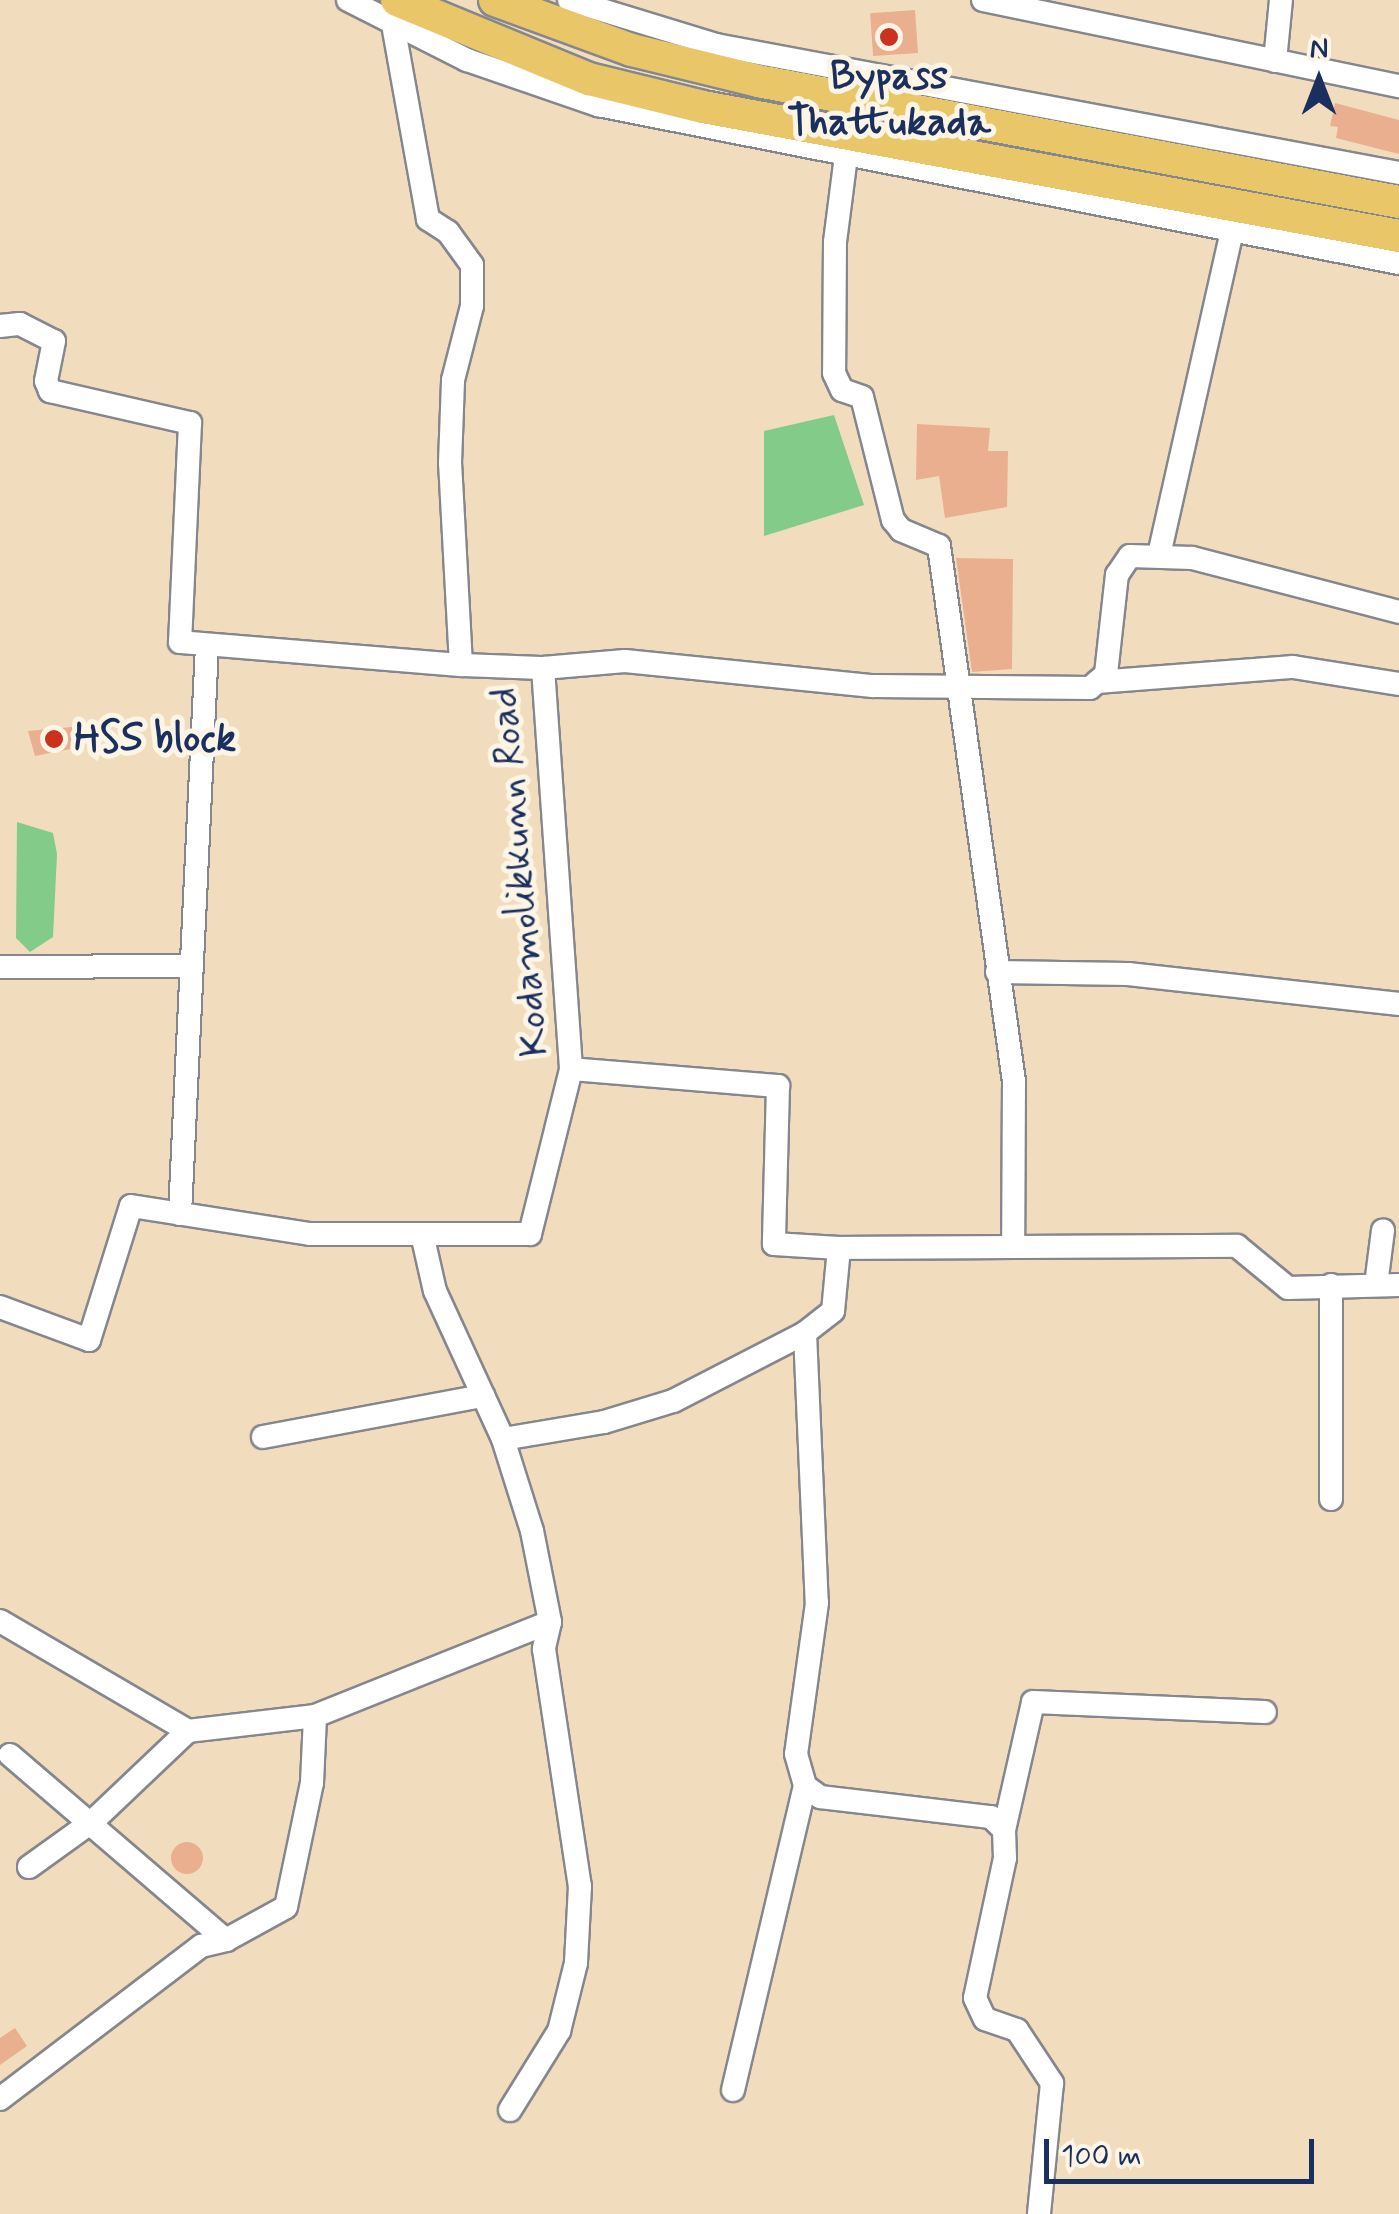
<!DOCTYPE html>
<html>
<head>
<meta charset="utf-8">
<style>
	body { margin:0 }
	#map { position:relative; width:1399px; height:2214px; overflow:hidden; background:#f1ddbd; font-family:Mynerve,sans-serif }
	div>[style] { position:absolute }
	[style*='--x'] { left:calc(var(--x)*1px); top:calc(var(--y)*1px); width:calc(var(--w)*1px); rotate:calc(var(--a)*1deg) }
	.green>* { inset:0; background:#82cb88 }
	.building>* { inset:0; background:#eaaf8f; transform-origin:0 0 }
	.round { border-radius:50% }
	.roads { filter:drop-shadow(2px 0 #86868e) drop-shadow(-2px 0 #86868e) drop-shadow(0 2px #86868e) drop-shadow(0 -2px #86868e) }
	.minor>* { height:22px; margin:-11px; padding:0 11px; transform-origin:11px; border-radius:11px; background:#fff }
	.highway>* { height:32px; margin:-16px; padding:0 16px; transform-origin:16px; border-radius:16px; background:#e9c769 }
	.dots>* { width:28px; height:28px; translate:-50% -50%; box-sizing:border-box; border:5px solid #fcf5e5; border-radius:50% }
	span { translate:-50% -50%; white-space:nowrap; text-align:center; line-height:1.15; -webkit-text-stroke:10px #fcf5e5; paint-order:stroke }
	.poi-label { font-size:40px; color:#1b2f5e; font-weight:700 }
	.left { translate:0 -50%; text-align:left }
	.street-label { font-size:40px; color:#1b2f5e }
	.north { position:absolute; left:1269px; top:30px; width:100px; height:100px; -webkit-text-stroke:8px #fcf5e5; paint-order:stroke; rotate:0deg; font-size:28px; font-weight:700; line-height:40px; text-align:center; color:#1b2f5e }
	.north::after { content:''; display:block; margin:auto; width:35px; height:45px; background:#1b2f5e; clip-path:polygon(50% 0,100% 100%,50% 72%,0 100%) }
	.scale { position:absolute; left:1044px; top:2139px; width:270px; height:45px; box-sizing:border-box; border:5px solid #1b2f5e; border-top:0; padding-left:12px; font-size:30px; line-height:35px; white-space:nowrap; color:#1b2f5e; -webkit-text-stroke:8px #fcf5e5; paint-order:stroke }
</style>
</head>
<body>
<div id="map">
	<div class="green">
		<i style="clip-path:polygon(834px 415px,864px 505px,764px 536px,764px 431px)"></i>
		<i style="clip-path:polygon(17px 822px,53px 833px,57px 854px,53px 937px,30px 952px,16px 938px)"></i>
	</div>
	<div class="building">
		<i style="left:915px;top:10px;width:43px;height:45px;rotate:86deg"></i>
		<i style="clip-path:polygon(1335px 103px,1399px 120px,1399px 154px,1336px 138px,1338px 127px,1330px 126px)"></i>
		<i style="clip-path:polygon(917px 424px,990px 428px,988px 451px,1008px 451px,1007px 507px,945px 518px,939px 476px,916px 480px)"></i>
		<i style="clip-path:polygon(956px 558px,1013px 559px,1012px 669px,972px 672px)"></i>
		<i style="clip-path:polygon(72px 727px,81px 747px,35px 756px,28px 731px)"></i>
		<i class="round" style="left:171px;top:1842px;width:32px;height:32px"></i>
		<i style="clip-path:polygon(15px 2028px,27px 2046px,0 2065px,0 2038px)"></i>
	</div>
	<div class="roads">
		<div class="minor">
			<i style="--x:348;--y:0;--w:133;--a:26.8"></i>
			<i style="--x:467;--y:60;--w:139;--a:19"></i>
			<i style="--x:598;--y:105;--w:816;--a:11.16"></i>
			<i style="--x:569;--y:0;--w:154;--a:17"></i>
			<i style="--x:716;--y:45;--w:695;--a:10.61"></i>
			<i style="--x:983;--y:0;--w:425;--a:11.7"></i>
			<i style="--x:1275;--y:61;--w:61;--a:-84.4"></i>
			<i style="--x:846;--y:156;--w:87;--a:97.3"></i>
			<i style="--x:835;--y:242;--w:131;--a:90.4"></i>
			<i style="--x:834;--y:373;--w:19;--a:65"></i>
			<i style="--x:842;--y:390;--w:21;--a:19"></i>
			<i style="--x:862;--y:397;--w:127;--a:75.9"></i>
			<i style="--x:893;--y:520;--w:13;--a:51"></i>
			<i style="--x:901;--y:530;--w:41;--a:22.8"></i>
			<i style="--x:939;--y:546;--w:541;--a:82.03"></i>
			<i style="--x:1014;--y:1082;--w:164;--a:90.3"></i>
			<i style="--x:0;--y:326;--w:20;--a:-6"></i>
			<i style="--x:20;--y:324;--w:38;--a:27"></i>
			<i style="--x:54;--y:341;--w:41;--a:101.3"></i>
			<i style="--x:46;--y:381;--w:11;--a:68"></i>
			<i style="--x:50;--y:391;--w:144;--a:12.9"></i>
			<i style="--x:190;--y:423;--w:219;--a:92.6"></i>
			<i style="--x:180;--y:642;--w:282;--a:4.7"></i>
			<i style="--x:461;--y:665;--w:202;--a:-93.1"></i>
			<i style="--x:450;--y:463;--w:83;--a:-87.9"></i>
			<i style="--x:453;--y:380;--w:76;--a:-75.6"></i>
			<i style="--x:472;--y:306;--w:41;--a:-90"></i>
			<i style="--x:472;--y:265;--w:41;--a:-126"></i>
			<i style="--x:448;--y:232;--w:24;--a:-147"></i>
			<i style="--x:428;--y:219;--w:198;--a:-100.2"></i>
			<i style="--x:1159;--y:555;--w:323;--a:-77.3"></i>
			<i style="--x:461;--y:665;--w:82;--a:2.1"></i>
			<i style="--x:543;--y:668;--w:402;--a:86"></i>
			<i style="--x:571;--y:1069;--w:208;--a:4.7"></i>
			<i style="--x:778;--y:1086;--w:158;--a:91.5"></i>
			<i style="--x:774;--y:1244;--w:65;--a:3.5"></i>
			<i style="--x:839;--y:1248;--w:63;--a:95.4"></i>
			<i style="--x:833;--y:1311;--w:36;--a:142"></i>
			<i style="--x:805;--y:1333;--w:148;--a:152.7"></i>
			<i style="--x:673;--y:1401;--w:72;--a:163.1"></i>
			<i style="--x:604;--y:1422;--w:102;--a:170.4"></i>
			<i style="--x:503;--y:1439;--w:96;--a:72.5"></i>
			<i style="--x:532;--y:1531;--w:93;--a:78.8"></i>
			<i style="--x:543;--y:668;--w:82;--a:-4.9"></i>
			<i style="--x:625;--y:661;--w:249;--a:5.8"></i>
			<i style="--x:873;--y:686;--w:217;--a:0.5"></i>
			<i style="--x:1090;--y:688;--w:21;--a:-41"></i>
			<i style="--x:1106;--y:674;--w:100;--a:-83.7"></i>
			<i style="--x:1117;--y:575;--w:23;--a:-56"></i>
			<i style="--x:1130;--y:556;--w:62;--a:1.8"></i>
			<i style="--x:1192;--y:558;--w:214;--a:14.6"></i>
			<i style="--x:1097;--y:682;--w:197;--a:-4.4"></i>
			<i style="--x:1293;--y:667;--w:107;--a:9.1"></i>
			<i style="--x:0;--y:967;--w:192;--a:-0.3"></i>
			<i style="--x:997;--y:972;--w:131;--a:0.9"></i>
			<i style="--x:1128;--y:974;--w:273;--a:6.3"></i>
			<i style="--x:180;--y:1214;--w:569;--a:-87.28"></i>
			<i style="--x:422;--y:1234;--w:58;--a:77.2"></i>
			<i style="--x:435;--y:1291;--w:163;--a:65.3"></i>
			<i style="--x:839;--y:1248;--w:398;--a:-0.3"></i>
			<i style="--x:1237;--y:1246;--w:66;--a:39.5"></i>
			<i style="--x:1288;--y:1288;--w:111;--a:-1.5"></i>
			<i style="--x:1376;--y:1285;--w:55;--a:-82.7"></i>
			<i style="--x:0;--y:1307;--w:95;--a:20.3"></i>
			<i style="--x:89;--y:1340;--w:140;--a:-72.6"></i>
			<i style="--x:131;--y:1206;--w:181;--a:8.9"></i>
			<i style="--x:310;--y:1234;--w:220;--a:0"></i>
			<i style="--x:530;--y:1234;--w:170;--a:-76"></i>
			<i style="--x:805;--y:1333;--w:270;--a:87.5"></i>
			<i style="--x:817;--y:1603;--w:152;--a:97.9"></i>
			<i style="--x:796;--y:1754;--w:33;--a:74"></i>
			<i style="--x:805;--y:1786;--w:19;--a:36"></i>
			<i style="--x:820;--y:1797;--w:172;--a:6.7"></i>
			<i style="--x:991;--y:1817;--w:18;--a:45"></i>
			<i style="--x:1004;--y:1830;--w:28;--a:88"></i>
			<i style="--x:1005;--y:1858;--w:143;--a:102.1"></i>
			<i style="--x:975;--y:1998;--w:23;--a:65"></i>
			<i style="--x:985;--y:2019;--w:34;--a:19"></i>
			<i style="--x:1017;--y:2030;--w:64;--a:56.6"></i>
			<i style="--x:1052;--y:2083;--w:132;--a:95.7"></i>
			<i style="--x:263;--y:1437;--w:224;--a:-10.6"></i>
			<i style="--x:1331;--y:1499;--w:214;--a:-90"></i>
			<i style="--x:0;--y:1621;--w:218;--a:30.3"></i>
			<i style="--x:10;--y:1755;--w:284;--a:40.6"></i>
			<i style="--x:1004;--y:1830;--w:131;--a:-77.2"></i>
			<i style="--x:1033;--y:1702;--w:232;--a:2.5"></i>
			<i style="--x:29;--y:1867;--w:79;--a:-35.7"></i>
			<i style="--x:93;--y:1821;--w:131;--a:-43.5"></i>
			<i style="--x:188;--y:1731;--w:128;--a:-6.7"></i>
			<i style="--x:315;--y:1716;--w:253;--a:-21.8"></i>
			<i style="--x:550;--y:1622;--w:28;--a:103"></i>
			<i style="--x:544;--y:1649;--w:240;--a:81.4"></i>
			<i style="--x:580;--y:1886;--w:77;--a:93"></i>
			<i style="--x:576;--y:1963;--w:70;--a:104"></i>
			<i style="--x:559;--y:2031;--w:93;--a:121.8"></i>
			<i style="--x:733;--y:2090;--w:312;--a:-76.7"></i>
			<i style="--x:0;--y:2099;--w:253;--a:-37.3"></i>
			<i style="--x:201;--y:1946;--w:26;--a:-13"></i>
			<i style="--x:226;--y:1940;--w:68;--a:-28.8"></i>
			<i style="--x:286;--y:1907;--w:127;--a:-78.2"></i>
			<i style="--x:312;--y:1783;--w:67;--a:-87.4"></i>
		</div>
		<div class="highway">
			<i style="--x:397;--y:0;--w:208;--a:22.4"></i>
			<i style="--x:589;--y:79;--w:117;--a:13.8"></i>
			<i style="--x:703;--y:107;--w:708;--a:10.5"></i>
			<i style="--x:495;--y:0;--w:146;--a:20.1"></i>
			<i style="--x:632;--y:50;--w:130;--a:13.8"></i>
			<i style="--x:758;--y:81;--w:652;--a:10.69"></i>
		</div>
	</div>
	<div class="dots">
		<i style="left:889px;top:37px;background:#c8321e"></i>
		<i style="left:54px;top:739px;background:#c8321e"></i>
	</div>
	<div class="poi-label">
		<span style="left:889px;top:100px">Bypass<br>Thattukada</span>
		<span class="left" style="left:74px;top:739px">HSS block</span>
	</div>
	<div class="street-label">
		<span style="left:520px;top:872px;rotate:-95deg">Kodamolikkunn Road</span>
	</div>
	<div class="north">N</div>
	<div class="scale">100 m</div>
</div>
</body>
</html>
